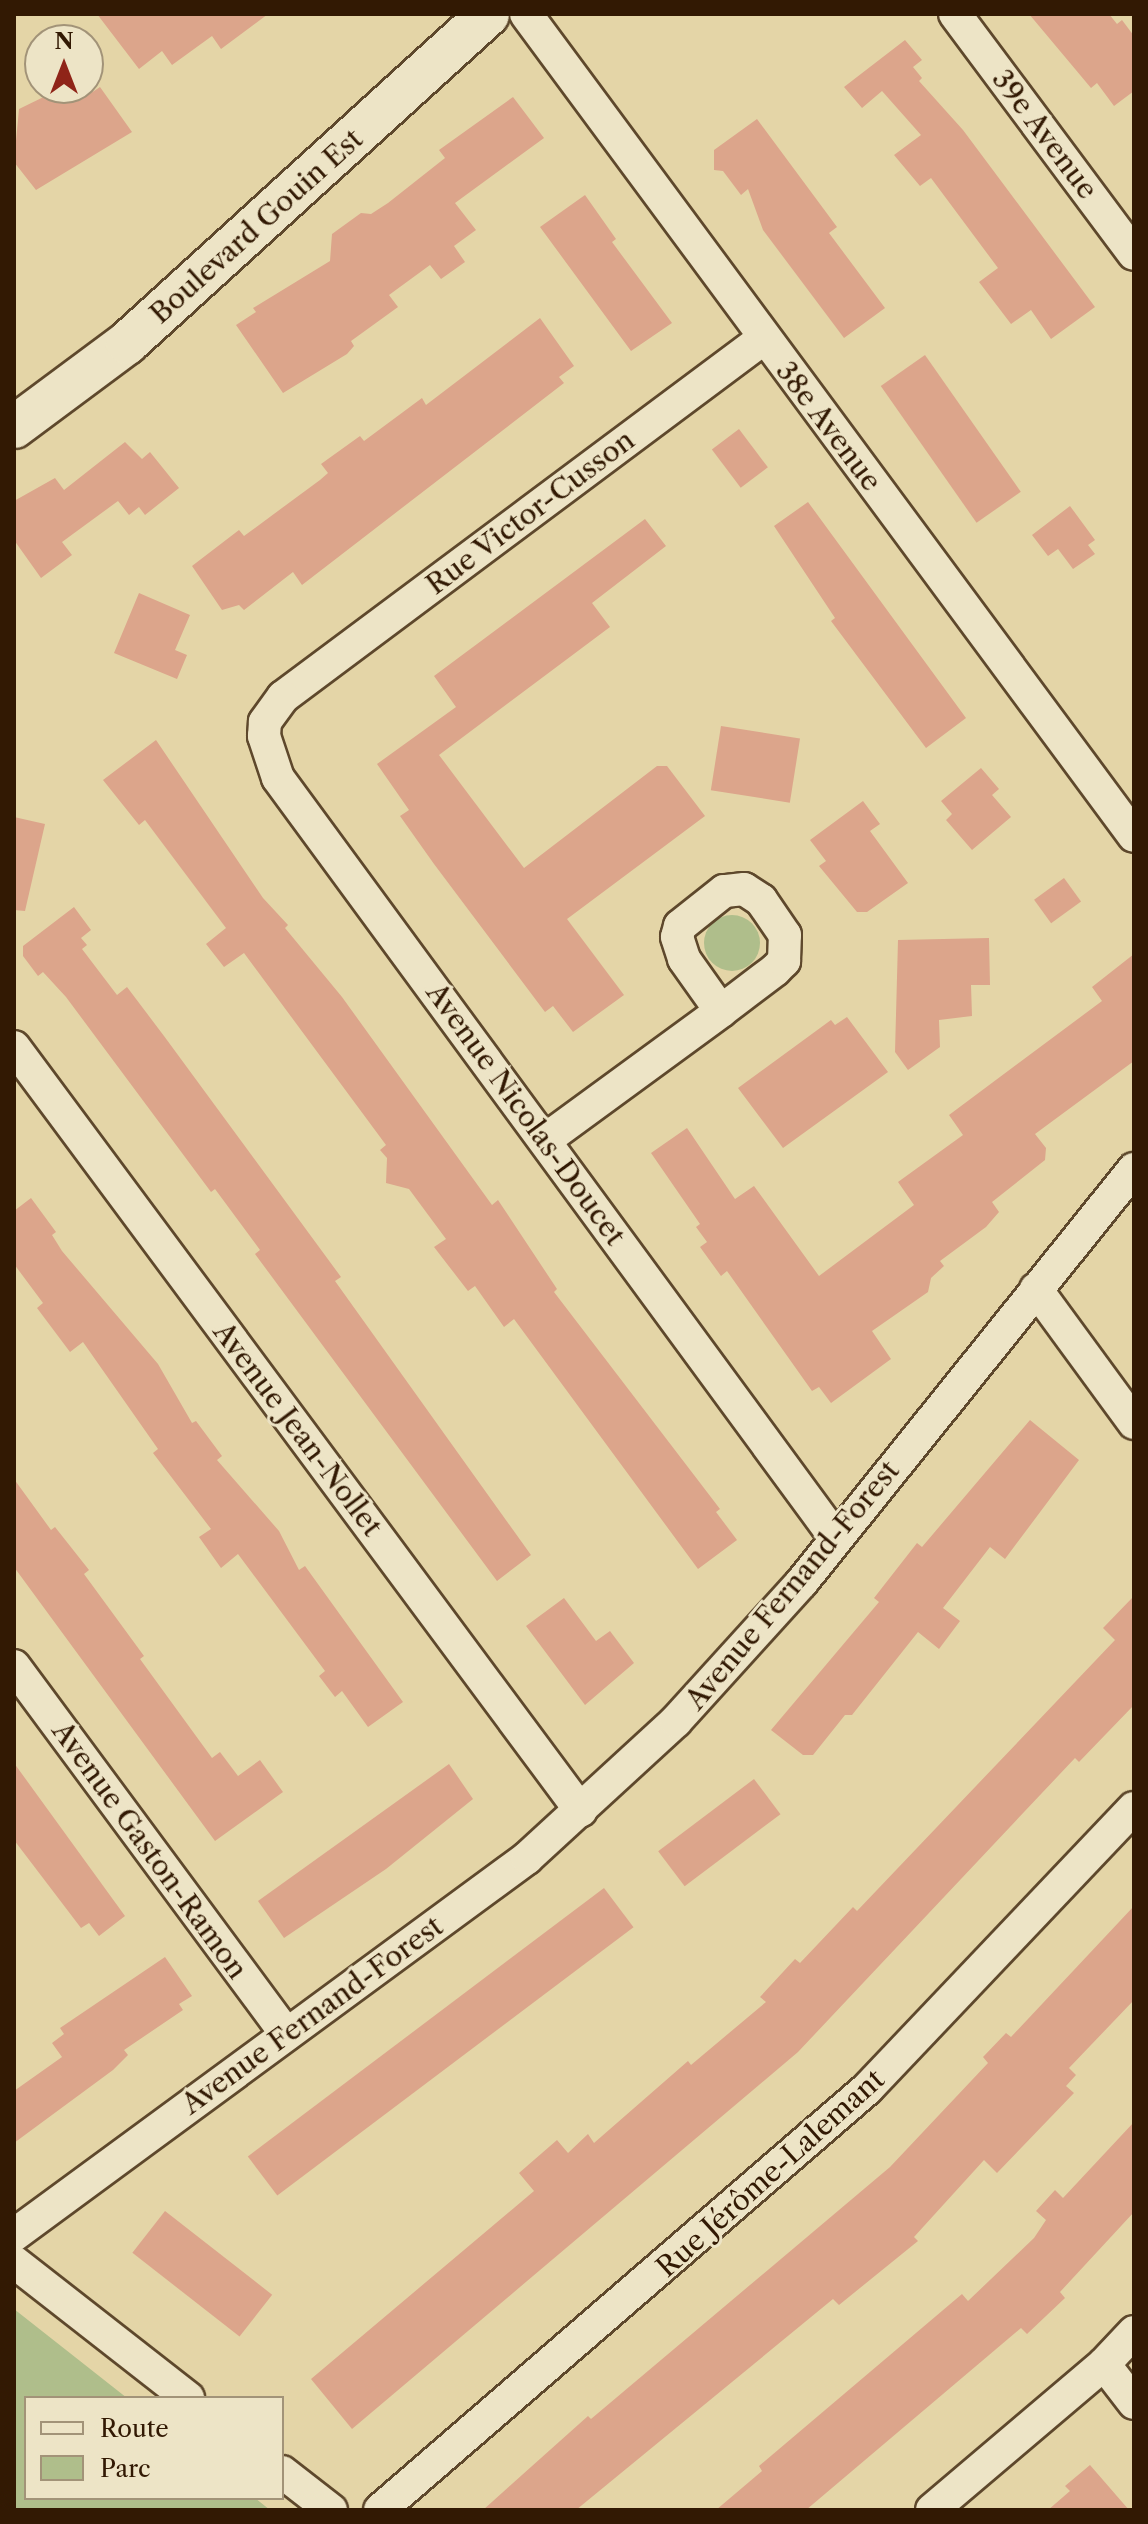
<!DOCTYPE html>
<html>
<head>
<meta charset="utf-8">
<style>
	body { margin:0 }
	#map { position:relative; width:1148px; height:2524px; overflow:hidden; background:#e4d5a7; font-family:"Libre Caslon Text",serif }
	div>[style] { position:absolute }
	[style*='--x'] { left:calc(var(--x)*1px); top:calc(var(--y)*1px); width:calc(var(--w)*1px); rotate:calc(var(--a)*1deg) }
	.green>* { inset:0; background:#afbe8b }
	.round { border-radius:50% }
	.building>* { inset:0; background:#dca58b; transform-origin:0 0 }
	.roads { filter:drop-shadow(2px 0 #5e482c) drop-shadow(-2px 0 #5e482c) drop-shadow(0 2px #5e482c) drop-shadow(0 -2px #5e482c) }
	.minor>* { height:32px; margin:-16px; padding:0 16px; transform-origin:16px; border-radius:16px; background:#ede4c6 }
	.tertiary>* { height:42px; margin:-21px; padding:0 21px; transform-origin:21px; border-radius:21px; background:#ede4c6 }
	span { translate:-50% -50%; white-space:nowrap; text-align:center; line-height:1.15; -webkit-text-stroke:6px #ede4c6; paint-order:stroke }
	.street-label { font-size:28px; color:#321903 }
	.frame { position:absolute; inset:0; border:16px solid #321903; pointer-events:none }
	.legend { position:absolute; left:24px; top:2396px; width:260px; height:104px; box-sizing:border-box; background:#ede4c6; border:2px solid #a29378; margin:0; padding:10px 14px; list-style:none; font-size:24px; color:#321903 }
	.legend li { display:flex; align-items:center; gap:16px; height:40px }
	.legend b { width:40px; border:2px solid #a29378 }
	.north { position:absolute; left:24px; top:24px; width:80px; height:80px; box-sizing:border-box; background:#ede4c6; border:2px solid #a29378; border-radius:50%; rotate:0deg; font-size:22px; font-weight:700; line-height:32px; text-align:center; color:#321903 }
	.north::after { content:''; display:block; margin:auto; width:28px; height:36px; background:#8f2418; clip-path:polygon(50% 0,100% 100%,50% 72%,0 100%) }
</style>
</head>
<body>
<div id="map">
	<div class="green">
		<i class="round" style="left:704px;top:915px;width:56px;height:56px"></i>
		<i style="clip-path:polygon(14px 2309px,127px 2398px,26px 2398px,26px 2498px,255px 2498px,270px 2510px,14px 2510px)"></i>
	</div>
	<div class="building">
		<i style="clip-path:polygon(97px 14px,268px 14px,221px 49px,212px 36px,172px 65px,162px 51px,139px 69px)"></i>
		<i style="clip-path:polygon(1029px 14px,1109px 14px,1117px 24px,1122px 20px,1134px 36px,1134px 91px,1114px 106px,1097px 83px,1091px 88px)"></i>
		<i style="clip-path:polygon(905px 40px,922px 60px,913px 67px,922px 78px,919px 81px,963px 130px,1095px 307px,1051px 339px,1031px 310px,1011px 324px,979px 282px,998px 268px,931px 178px,920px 186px,894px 155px,921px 135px,882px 91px,862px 108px,844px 87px)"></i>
		<i style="clip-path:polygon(100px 87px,132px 132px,36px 190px,14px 162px,19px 109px,62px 88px,69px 88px,79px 101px)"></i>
		<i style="clip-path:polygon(513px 97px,544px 138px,455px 203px,476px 230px,454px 246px,465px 262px,441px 279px,430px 265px,389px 295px,398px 307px,351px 341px,354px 346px,347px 354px,283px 393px,236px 325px,256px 312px,253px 308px,330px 261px,332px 234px,361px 213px,371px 214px,388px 203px,445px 158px,439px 150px)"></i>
		<i style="clip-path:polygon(757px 119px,837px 227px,829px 233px,885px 308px,844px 338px,763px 230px,748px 189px,741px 195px,723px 171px,714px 170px,714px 150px)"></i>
		<i style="clip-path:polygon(585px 195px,616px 239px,612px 242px,672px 323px,631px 351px,540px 227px)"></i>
		<i style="clip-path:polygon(540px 318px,574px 366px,559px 377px,564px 383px,302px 585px,293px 572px,244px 610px,239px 605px,222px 610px,192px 566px,239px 530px,244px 536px,320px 480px,328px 473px,321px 464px,360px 436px,364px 441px,422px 398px,426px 405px)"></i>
		<i style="left:925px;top:355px;width:167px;height:54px;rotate:55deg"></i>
		<i style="left:739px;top:429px;width:48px;height:34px;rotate:53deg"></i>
		<i style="clip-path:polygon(125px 442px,142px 459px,150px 452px,179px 488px,145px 515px,139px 507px,129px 515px,118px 501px,62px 542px,72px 555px,41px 578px,14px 540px,14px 501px,55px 478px,64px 490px)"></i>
		<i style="clip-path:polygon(808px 502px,966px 718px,926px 748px,831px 621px,835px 618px,774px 526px)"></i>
		<i style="clip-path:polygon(1070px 506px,1095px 540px,1088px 545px,1095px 554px,1073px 569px,1058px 549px,1048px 556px,1032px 535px)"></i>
		<i style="clip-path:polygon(645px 519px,666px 546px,592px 603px,610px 627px,439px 755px,524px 868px,657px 766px,667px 766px,705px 816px,567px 919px,624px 995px,573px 1032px,553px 1006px,545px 1012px,434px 864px,400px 816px,409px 810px,377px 764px,456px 707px,434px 676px)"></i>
		<i style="clip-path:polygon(139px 593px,190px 615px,175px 650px,187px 655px,177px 679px,114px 653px)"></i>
		<i style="left:721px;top:726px;width:80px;height:65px;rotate:9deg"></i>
		<i style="clip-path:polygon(156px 740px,263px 898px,288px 925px,285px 928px,342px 997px,492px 1205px,498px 1200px,557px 1289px,554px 1292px,720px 1509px,716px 1512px,737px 1540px,698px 1569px,514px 1319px,504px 1327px,475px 1286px,468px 1291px,434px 1247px,446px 1239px,409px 1189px,386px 1183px,387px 1158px,380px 1150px,386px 1145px,244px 953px,224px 967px,206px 944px,226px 928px,145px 820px,139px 825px,103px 780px)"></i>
		<i style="clip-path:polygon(981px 768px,999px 789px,992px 795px,1011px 817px,972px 850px,946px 820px,952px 814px,941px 801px)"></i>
		<i style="clip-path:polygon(863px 801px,880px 824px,870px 831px,908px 883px,867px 912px,857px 912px,819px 866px,826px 861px,810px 840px)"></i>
		<i style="clip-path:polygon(14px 817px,45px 824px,25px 911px,14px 910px)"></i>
		<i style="left:1064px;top:878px;width:29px;height:37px;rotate:54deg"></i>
		<i style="clip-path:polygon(74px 907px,91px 930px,81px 938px,87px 945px,82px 949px,117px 995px,127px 987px,164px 1036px,341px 1277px,335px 1281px,531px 1555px,497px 1581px,255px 1254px,260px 1250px,215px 1189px,211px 1192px,66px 997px,43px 972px,38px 976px,23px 956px,23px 946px)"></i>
		<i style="clip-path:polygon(989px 938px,990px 985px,971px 985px,972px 1016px,939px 1020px,940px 1047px,908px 1070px,895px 1052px,898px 940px)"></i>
		<i style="clip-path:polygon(1134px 954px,1134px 1061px,1035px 1134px,1046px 1148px,1045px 1160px,992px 1202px,999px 1212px,986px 1227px,940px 1261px,944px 1266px,931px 1278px,928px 1292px,872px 1331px,891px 1359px,831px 1403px,819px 1387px,812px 1391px,727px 1271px,721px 1276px,700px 1247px,707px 1242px,696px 1227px,700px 1224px,651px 1153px,687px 1128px,735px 1199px,754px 1186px,819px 1276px,914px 1205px,898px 1182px,963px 1135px,949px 1115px,1102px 1001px,1092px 987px)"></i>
		<i style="clip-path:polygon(847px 1017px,888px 1072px,783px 1148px,738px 1088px,831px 1020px,835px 1025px)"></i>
		<i style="clip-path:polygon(31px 1198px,56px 1232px,52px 1235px,62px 1251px,158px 1364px,192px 1423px,196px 1421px,222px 1456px,217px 1460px,279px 1531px,299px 1570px,305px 1566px,403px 1702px,368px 1727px,342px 1691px,335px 1697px,319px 1676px,325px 1671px,238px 1554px,221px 1568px,199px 1537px,211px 1529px,153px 1453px,158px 1449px,83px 1342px,70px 1352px,37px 1308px,43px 1303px,14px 1264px,14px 1211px)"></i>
		<i style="clip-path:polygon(1030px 1420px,1079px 1460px,1005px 1559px,990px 1547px,943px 1608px,960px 1621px,939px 1649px,918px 1632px,852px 1715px,845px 1715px,813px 1755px,803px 1755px,771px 1730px,879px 1602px,874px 1598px,917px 1543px,922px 1547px)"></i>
		<i style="clip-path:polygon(14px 1479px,51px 1530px,55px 1527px,89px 1570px,84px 1574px,144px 1656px,140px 1659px,212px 1758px,220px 1752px,238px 1776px,260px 1760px,283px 1792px,215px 1841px,14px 1567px)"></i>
		<i style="clip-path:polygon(1134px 1596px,1134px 1705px,1079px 1762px,1075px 1758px,798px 2052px,352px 2429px,311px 2379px,534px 2191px,519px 2173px,557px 2140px,568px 2153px,588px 2134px,594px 2143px,688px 2061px,691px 2065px,766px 2002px,760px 1997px,795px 1959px,800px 1963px,853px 1907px,857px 1911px,1115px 1640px,1103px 1628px)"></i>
		<i style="clip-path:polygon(564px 1598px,596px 1641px,610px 1631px,634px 1663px,585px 1705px,526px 1626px)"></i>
		<i style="clip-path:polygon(14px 1763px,125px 1916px,99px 1936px,89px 1923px,81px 1928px,14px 1840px)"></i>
		<i style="clip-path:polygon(449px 1764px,473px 1799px,386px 1869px,284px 1938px,258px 1901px)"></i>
		<i style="left:754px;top:1779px;width:44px;height:120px;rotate:53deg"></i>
		<i style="left:604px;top:1888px;width:49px;height:446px;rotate:53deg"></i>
		<i style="clip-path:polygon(1134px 1906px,1134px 2000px,1069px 2068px,1076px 2075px,1066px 2086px,1074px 2093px,997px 2173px,984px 2160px,914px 2237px,918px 2241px,839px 2305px,833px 2299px,576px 2510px,483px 2510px,588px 2416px,591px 2419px,890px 2167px,988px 2063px,983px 2057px,1006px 2033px,1011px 2037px)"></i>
		<i style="clip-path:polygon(165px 1957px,192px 1996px,179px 2004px,183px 2010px,124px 2050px,128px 2055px,113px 2070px,14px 2143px,14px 2091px,62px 2057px,52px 2043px,64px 2034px,60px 2028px)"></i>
		<i style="clip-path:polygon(1134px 2122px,1134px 2212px,1060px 2292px,1065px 2298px,1027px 2334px,1021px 2328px,806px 2510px,716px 2510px,762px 2471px,759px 2466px,962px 2294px,968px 2301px,1034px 2238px,1046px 2220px,1036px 2211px,1055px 2190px,1063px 2198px)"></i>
		<i style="left:165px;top:2211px;width:136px;height:53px;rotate:38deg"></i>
		<i style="clip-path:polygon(1090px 2465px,1129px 2510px,1048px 2510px,1070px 2491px,1065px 2486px)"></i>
	</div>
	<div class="roads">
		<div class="minor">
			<i style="--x:526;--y:14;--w:1022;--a:53.51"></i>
			<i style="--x:955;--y:14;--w:299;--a:53.3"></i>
			<i style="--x:764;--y:338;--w:600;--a:143.26"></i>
			<i style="--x:283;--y:697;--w:31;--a:126"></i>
			<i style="--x:265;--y:722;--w:14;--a:94"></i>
			<i style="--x:264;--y:736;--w:44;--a:71.6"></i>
			<i style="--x:278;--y:778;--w:941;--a:53.73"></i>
			<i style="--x:14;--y:1047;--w:951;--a:53.42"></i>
			<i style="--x:545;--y:1140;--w:218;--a:-36.2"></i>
			<i style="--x:721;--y:1011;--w:68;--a:-37.2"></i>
			<i style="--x:775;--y:970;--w:13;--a:-45"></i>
			<i style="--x:784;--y:961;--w:26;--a:-88"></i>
			<i style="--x:785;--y:935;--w:42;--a:-124.4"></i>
			<i style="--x:761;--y:900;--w:20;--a:-147"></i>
			<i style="--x:744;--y:889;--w:20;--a:174"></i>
			<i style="--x:724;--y:891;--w:56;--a:141.5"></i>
			<i style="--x:680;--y:926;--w:11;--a:105"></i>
			<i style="--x:677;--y:937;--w:23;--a:72"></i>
			<i style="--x:684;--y:959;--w:64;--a:54.6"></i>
			<i style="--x:1036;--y:1289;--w:166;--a:53.8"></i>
			<i style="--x:14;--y:1666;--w:458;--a:53.5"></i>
			<i style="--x:14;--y:2235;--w:637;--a:-36.31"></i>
			<i style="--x:527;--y:1858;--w:202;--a:-42.6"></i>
			<i style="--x:676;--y:1721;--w:188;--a:-47.8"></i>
			<i style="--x:802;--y:1582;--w:530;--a:-51.21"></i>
			<i style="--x:14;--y:2262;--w:221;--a:38"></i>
			<i style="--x:1104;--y:2364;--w:49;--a:52.4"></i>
			<i style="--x:282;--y:2472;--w:62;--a:37.8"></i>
			<i style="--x:380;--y:2510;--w:645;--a:-40.85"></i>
			<i style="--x:868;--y:2088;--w:386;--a:-46.5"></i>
			<i style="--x:932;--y:2510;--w:226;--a:-40.3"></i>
			<i style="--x:1104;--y:2364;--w:44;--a:-46.8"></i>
		</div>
		<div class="tertiary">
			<i style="--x:14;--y:427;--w:141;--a:-36.6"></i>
			<i style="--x:127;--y:343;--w:488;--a:-42.3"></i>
		</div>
	</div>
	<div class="street-label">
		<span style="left:1045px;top:134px;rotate:53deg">39e Avenue</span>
		<span style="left:256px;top:226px;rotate:-42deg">Boulevard Gouin Est</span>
		<span style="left:829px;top:426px;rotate:53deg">38e Avenue</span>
		<span style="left:530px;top:512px;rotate:-37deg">Rue Victor-Cusson</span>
		<span style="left:526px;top:1114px;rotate:54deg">Avenue Nicolas-Doucet</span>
		<span style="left:298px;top:1429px;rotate:53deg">Avenue Jean-Nollet</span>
		<span style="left:792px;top:1585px;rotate:-50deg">Avenue Fernand-Forest</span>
		<span style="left:150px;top:1850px;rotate:54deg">Avenue Gaston-Ramon</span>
		<span style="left:312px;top:2015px;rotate:-36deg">Avenue Fernand-Forest</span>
		<span style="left:770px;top:2173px;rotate:-42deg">Rue Jérôme-Lalemant</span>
	</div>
	<div class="frame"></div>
	<ul class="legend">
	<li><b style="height:10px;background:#ede4c6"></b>Route</li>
	<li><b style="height:22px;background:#afbe8b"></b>Parc</li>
	</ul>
	<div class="north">N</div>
</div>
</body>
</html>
